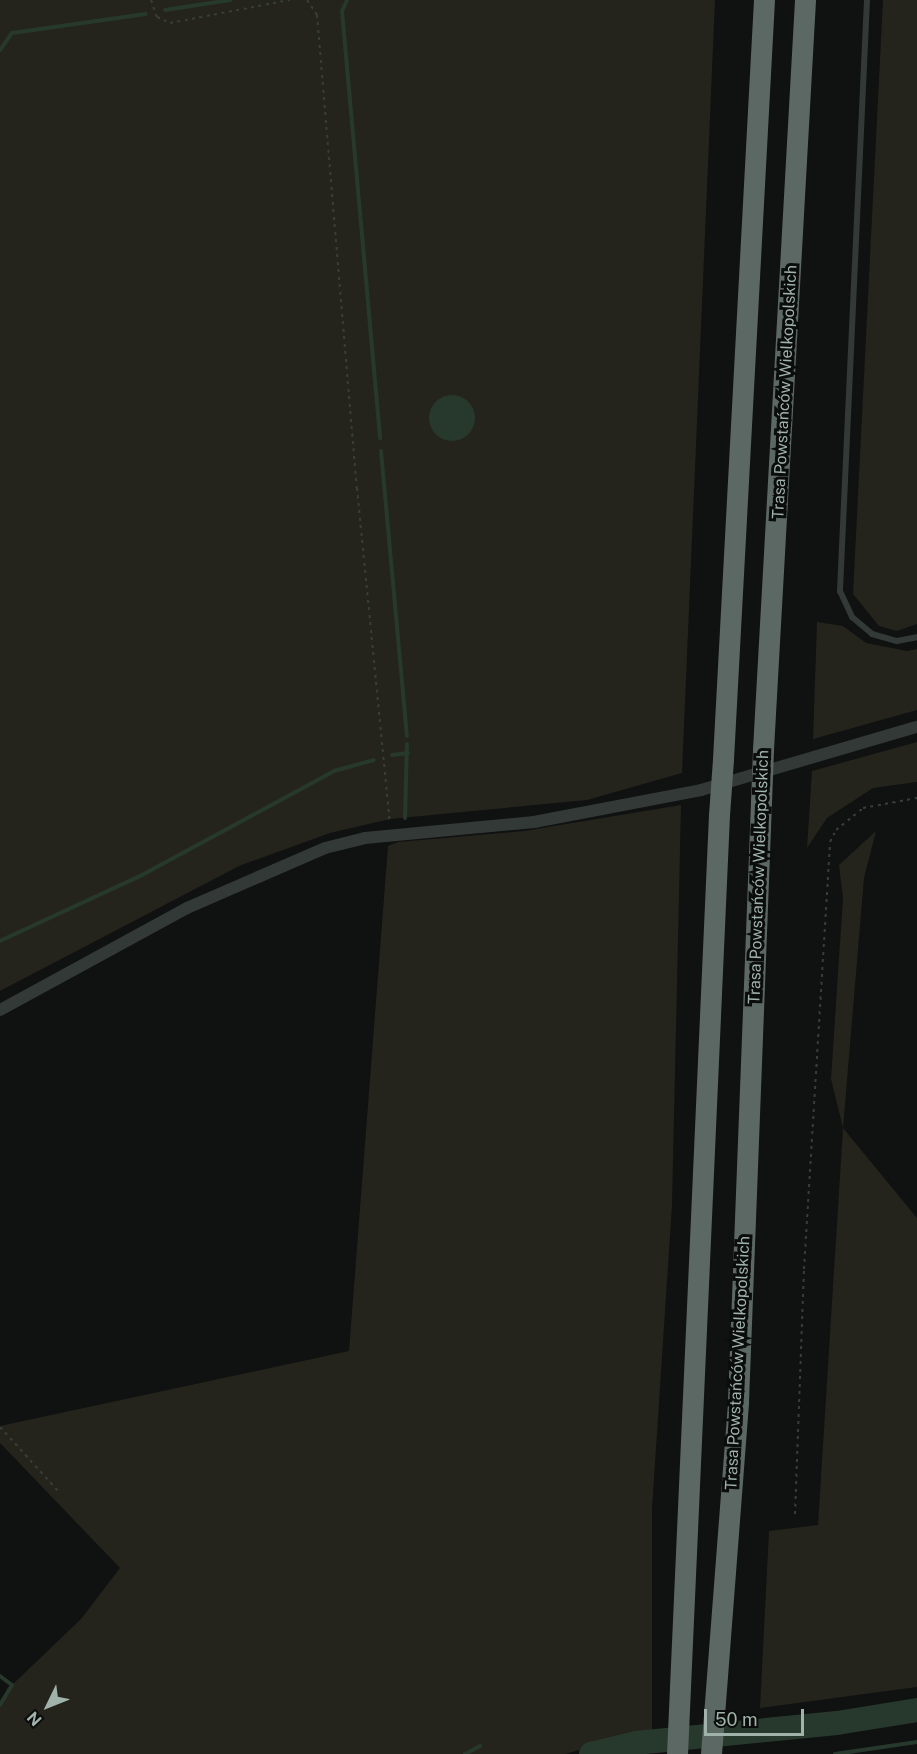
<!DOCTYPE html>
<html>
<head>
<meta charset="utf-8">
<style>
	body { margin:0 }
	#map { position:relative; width:917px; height:1754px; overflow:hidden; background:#101111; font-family:"Public Sans",sans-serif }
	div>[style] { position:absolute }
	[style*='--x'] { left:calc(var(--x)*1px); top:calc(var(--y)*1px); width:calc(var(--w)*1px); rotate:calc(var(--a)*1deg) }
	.green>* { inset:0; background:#24241c }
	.water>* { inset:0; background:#27382c }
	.round { border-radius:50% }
	.stream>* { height:4px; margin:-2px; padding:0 2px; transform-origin:2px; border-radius:2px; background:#27382c }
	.river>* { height:24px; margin:-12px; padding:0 12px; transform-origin:12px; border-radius:12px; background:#27382c }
	.path>* { height:2px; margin-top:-1px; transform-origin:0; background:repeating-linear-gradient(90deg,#363e3a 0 3px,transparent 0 7.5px) }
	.service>* { height:6px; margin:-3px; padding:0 3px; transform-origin:3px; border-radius:3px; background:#323937 }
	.minor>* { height:12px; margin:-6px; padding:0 6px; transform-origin:6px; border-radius:6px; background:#323937 }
	.motorway>* { height:21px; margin:-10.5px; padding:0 10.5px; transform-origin:10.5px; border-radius:10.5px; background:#5c6863 }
	.motorway-bridge>* { height:21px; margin:-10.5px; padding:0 10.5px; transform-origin:10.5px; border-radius:10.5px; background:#5c6863 }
	span { translate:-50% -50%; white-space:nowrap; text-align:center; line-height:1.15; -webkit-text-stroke:6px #0b0c0c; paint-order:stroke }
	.street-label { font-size:16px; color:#a0b3aa }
	.north { position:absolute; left:18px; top:1676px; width:60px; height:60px; -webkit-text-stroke:4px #0b0c0c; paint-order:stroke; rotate:227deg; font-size:16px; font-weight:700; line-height:24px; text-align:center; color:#a0b3aa }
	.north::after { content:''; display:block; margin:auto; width:21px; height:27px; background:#a0b3aa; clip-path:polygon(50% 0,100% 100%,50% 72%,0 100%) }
	.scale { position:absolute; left:704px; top:1709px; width:100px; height:27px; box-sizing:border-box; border:3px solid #a0b3aa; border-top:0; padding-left:8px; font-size:18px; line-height:21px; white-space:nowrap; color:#a0b3aa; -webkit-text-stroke:4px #0b0c0c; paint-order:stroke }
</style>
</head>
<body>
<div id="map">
	<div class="green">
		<i style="clip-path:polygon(0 0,715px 0,682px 773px,587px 800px,390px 819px,330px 833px,239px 866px,0 991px)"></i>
		<i style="clip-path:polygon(883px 0,917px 0,917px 624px,897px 631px,879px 626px,853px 594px)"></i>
		<i style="clip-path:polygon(817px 622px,843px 626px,866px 643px,907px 651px,917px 649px,917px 710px,813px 739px)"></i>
		<i style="clip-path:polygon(917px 742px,917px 782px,873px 788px,827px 818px,807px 848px,812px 771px)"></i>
		<i style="clip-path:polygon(681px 805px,672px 1205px,652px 1509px,652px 1730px,565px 1754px,0 1754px,0 1705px,12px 1685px,81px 1619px,120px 1568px,0 1443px,0 1426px,349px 1351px,388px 846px,398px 842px,524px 831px)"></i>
		<i style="clip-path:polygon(876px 831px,864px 878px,843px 1128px,917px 1218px,917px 1687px,760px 1708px,769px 1531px,818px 1525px,843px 1128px,831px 1079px,843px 898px,839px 865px)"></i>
	</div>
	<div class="water">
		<i class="round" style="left:429px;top:395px;width:46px;height:46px"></i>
	</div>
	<div class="stream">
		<i style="--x:347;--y:0;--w:12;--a:114"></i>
		<i style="--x:342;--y:11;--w:429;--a:84.9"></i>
		<i style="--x:165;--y:10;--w:66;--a:-8.7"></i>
		<i style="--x:0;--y:50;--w:21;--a:-55"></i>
		<i style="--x:12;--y:33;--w:135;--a:-8.1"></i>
		<i style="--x:381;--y:451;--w:286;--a:84.8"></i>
		<i style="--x:392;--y:755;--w:16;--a:-7"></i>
		<i style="--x:405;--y:818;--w:74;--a:-88.5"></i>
		<i style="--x:0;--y:941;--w:157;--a:-24.9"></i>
		<i style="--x:142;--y:875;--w:218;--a:-28.4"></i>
		<i style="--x:334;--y:771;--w:41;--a:-15.4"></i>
		<i style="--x:0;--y:1676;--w:15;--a:37"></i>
		<i style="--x:12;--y:1685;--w:23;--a:121"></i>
		<i style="--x:465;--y:1754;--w:17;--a:-28"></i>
		<i style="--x:835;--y:1754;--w:83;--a:-8.3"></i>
	</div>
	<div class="river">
		<i style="--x:591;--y:1754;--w:46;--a:-13.7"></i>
		<i style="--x:636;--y:1743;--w:202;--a:-5.7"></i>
		<i style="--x:837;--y:1723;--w:81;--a:-9.2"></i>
	</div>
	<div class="path">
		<i style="--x:151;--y:0;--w:18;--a:71"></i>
		<i style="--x:157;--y:17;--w:14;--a:25"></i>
		<i style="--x:170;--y:23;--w:122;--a:-10.9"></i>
		<i style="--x:307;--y:0;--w:18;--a:56"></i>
		<i style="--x:317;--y:15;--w:475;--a:85.2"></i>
		<i style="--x:357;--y:488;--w:337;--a:84.4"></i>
		<i style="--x:0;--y:1427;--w:88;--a:47.8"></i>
		<i style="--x:795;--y:1514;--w:245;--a:-87.9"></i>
		<i style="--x:804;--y:1269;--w:428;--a:-86.5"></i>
		<i style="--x:830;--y:842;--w:13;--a:-63"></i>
		<i style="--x:836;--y:830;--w:35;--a:-39"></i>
		<i style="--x:863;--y:808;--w:55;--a:-10.5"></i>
	</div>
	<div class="service">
		<i style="--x:867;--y:0;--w:592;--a:92.62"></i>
		<i style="--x:840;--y:591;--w:29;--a:65"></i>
		<i style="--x:852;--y:617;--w:26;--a:40"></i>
		<i style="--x:872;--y:634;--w:26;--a:16"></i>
		<i style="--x:897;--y:641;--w:20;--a:-11"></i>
	</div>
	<div class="minor">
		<i style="--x:0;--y:1010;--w:213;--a:-28.6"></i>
		<i style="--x:187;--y:908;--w:150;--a:-23.5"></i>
		<i style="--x:325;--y:848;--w:41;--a:-14"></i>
		<i style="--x:365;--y:838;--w:170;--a:-5.4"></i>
		<i style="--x:534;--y:822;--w:170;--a:-10.8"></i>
		<i style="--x:701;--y:790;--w:225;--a:-16.3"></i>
	</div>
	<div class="motorway">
		<i style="--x:763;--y:749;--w:750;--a:-86.79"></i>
		<i style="--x:723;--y:759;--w:760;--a:-86.91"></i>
		<i style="--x:677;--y:1754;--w:940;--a:-87.44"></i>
		<i style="--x:711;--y:1754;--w:354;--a:-85.6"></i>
		<i style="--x:738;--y:1401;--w:599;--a:-87.8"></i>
	</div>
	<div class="motorway-bridge">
		<i style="--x:761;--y:802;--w:53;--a:-87.8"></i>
		<i style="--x:719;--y:815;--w:56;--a:-85.9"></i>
	</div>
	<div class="street-label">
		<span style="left:785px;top:392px;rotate:-87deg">Trasa Powstańców Wielkopolskich</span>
		<span style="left:759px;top:877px;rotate:-88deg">Trasa Powstańców Wielkopolskich</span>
		<span style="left:738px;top:1363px;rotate:-87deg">Trasa Powstańców Wielkopolskich</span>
	</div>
	<div class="north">N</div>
	<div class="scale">50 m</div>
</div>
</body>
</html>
